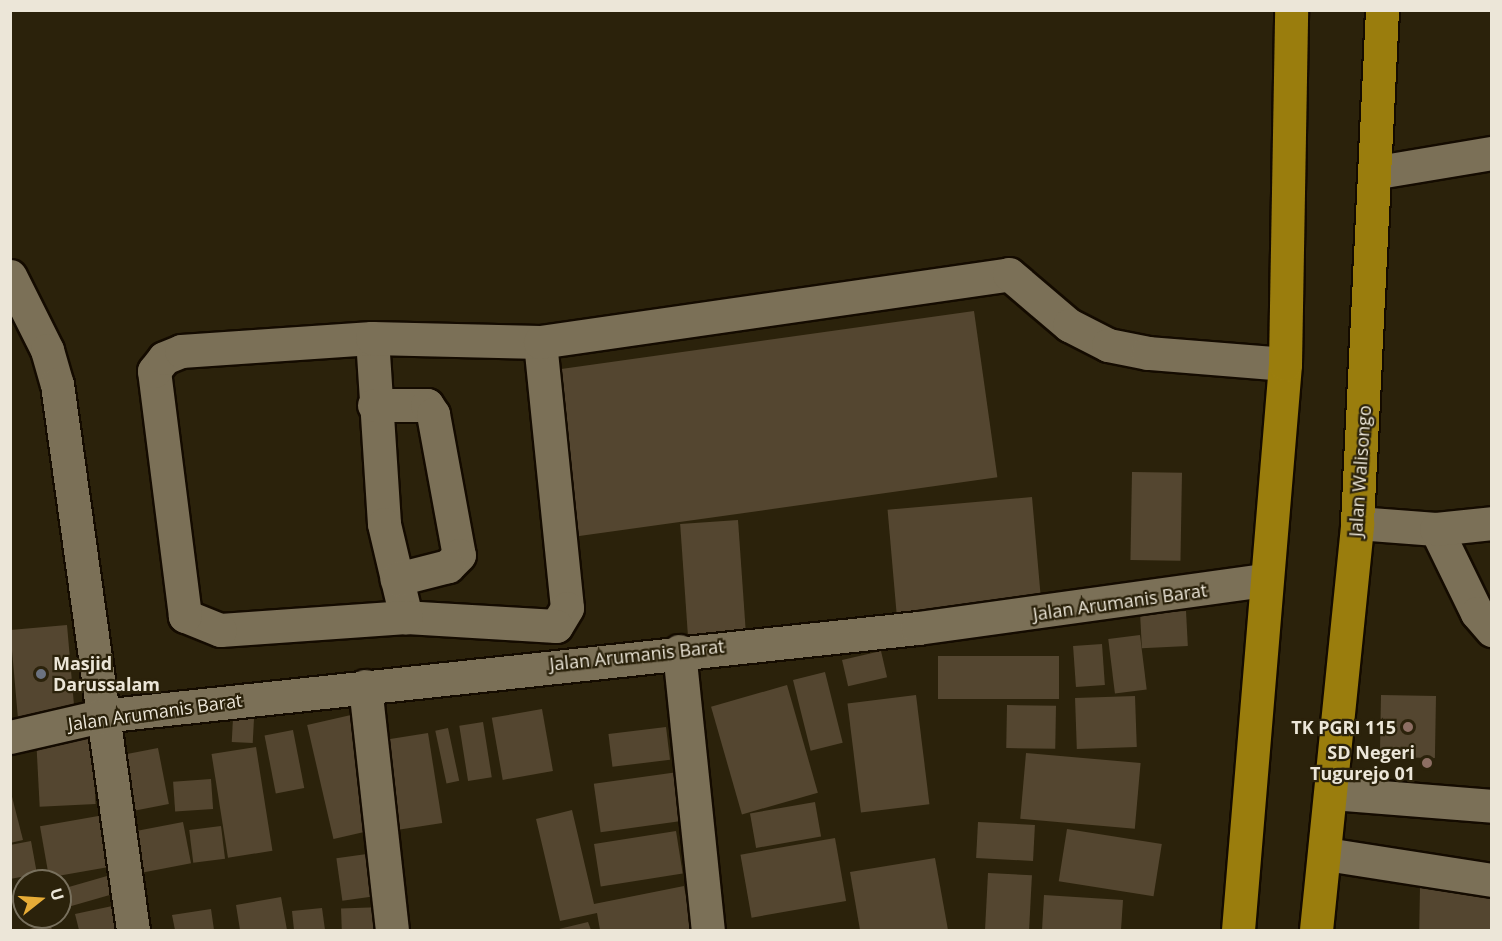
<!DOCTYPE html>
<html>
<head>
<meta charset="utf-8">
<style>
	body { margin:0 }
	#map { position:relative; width:1502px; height:941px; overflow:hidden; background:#2b220b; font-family:"Open Sans",sans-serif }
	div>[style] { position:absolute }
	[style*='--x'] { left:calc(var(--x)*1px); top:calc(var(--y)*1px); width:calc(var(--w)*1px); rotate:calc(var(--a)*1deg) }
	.building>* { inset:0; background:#544630; transform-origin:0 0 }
	.roads { filter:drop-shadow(2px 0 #140b00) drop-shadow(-2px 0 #140b00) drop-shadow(0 2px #140b00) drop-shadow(0 -2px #140b00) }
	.minor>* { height:33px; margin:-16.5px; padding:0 16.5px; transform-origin:16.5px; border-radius:16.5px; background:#7b7057 }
	.highway>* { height:33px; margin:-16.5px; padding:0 16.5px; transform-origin:16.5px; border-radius:16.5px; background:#9a7d0d }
	.dots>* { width:16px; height:16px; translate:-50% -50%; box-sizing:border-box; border:3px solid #2b220b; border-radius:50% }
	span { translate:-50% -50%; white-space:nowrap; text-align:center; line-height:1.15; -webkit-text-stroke:4.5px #2b220b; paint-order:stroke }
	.street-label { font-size:18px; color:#ece6d8 }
	.poi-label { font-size:18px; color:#ece6d8; font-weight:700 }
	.left { translate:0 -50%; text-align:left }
	.right { translate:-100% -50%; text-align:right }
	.frame { position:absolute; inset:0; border:12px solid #ece6d8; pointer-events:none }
	.north { position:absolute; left:12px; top:869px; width:60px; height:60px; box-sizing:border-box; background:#2b220b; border:2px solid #78705d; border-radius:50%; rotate:73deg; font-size:16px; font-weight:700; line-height:24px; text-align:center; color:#ece6d8 }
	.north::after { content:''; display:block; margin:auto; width:21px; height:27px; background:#e7ac37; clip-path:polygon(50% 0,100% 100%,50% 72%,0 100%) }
</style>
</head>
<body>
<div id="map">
	<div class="building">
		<i style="left:974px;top:311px;width:168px;height:424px;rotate:82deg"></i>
		<i style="left:1132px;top:472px;width:50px;height:88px;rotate:1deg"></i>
		<i style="left:1032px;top:497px;width:107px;height:145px;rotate:85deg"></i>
		<i style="left:738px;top:520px;width:116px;height:58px;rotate:86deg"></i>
		<i style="left:1186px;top:611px;width:35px;height:46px;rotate:87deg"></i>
		<i style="left:67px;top:625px;width:92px;height:57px;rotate:85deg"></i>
		<i style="left:1140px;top:635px;width:55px;height:32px;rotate:83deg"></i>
		<i style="left:1102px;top:644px;width:41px;height:29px;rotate:86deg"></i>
		<i style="left:881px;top:651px;width:27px;height:40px;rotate:77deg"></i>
		<i style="left:1059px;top:656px;width:43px;height:121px;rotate:90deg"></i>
		<i style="left:825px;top:672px;width:73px;height:33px;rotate:76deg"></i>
		<i style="left:787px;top:685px;width:112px;height:79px;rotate:74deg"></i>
		<i style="left:916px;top:695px;width:110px;height:69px;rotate:83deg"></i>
		<i style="left:1381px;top:695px;width:55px;height:62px;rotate:1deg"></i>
		<i style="left:1135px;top:696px;width:51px;height:60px;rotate:88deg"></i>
		<i style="left:1007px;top:705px;width:49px;height:43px;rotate:1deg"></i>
		<i style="left:542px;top:709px;width:63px;height:51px;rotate:80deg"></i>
		<i style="left:351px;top:715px;width:117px;height:45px;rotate:77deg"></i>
		<i style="left:233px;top:718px;width:21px;height:24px;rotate:3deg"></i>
		<i style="left:483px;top:722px;width:56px;height:24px;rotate:81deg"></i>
		<i style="left:666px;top:727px;width:33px;height:58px;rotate:83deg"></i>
		<i style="left:448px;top:728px;width:54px;height:13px;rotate:78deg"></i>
		<i style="left:293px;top:730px;width:59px;height:29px;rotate:79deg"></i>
		<i style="left:428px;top:733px;width:91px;height:51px;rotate:81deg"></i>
		<i style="left:92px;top:735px;width:69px;height:56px;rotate:87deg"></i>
		<i style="left:256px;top:747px;width:105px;height:45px;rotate:81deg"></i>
		<i style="left:158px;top:748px;width:57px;height:46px;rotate:79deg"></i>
		<i style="left:1026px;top:753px;width:115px;height:66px;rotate:5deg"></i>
		<i style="left:678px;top:772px;width:49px;height:85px;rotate:82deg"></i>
		<i style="left:211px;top:779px;width:30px;height:38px;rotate:86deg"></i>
		<i style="clip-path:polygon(10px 789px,23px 840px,10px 843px)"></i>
		<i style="left:815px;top:802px;width:35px;height:66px;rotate:80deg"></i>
		<i style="clip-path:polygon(572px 810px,594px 904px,684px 886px,692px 930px,600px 930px,597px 913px,560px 921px,536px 819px)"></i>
		<i style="left:104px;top:815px;width:52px;height:65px;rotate:80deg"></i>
		<i style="left:183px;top:822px;width:42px;height:53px;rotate:79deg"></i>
		<i style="left:978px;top:822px;width:57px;height:36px;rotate:3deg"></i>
		<i style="left:221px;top:826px;width:33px;height:32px;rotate:83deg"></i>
		<i style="left:1067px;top:829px;width:96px;height:53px;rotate:9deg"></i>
		<i style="left:676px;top:831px;width:43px;height:83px;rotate:81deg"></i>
		<i style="left:835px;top:838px;width:64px;height:96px;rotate:80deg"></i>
		<i style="clip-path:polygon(31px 841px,37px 874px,10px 879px,10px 845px)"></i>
		<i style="left:374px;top:853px;width:43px;height:38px;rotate:82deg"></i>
		<i style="clip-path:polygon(935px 858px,948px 930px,860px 930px,850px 872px)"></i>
		<i style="left:988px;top:873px;width:44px;height:57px;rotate:3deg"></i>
		<i style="left:114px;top:874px;width:19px;height:56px;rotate:74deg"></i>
		<i style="left:1420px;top:887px;width:72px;height:43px;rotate:1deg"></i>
		<i style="clip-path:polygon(1044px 895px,1123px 900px,1121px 930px,1042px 930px)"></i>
		<i style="clip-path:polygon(281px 897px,287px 930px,240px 930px,236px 905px)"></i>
		<i style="clip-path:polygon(117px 905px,122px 930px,79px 930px,75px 914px)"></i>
		<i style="left:383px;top:907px;width:23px;height:42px;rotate:88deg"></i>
		<i style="clip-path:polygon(322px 908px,325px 930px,294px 930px,292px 911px)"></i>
		<i style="clip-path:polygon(211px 909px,214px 930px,175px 930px,172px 915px)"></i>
		<i style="clip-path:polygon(588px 922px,591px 930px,560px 930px,559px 929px)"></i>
		<i style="clip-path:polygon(50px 923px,52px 930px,26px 930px)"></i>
	</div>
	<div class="roads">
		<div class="minor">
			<i style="--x:1378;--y:172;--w:116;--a:-9.5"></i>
			<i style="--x:10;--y:276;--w:83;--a:63.4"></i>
			<i style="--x:47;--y:350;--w:35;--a:74"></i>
			<i style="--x:57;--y:384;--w:551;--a:82.08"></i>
			<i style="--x:372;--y:338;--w:186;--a:86.3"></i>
			<i style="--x:384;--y:524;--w:96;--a:76.7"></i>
			<i style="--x:540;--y:342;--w:267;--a:84.2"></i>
			<i style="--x:567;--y:608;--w:21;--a:121"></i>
			<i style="--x:556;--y:626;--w:150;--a:-176.6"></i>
			<i style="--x:406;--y:617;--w:186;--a:176"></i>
			<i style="--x:220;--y:630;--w:38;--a:-158"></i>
			<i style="--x:185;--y:616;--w:247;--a:-97.2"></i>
			<i style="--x:154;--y:371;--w:16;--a:-52"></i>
			<i style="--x:164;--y:358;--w:18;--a:-22"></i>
			<i style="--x:181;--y:351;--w:191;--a:-3.9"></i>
			<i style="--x:372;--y:338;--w:168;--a:1.4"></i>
			<i style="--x:540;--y:342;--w:474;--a:-8.2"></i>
			<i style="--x:1009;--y:274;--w:79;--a:40.4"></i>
			<i style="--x:1069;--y:325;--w:44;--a:27.1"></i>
			<i style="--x:1108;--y:345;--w:41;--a:11.3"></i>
			<i style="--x:1148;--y:353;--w:137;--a:4.6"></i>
			<i style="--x:374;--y:405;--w:53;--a:0"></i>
			<i style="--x:427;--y:405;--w:11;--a:56"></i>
			<i style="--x:433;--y:414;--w:143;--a:79.6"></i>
			<i style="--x:459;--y:555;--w:16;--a:135"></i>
			<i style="--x:448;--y:566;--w:53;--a:165.7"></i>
			<i style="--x:1357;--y:523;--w:79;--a:4.3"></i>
			<i style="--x:1436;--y:529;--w:93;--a:64"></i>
			<i style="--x:1477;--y:613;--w:23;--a:49"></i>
			<i style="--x:1436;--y:529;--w:56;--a:-6.1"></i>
			<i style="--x:679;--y:651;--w:281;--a:84.1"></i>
			<i style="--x:365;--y:686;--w:245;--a:83.7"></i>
			<i style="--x:10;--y:737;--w:93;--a:-13"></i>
			<i style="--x:101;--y:716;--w:822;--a:-6.15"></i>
			<i style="--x:918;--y:628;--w:350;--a:-7.9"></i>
			<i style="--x:1332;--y:793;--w:161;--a:4.6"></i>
			<i style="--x:1326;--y:854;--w:168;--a:8.9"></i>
		</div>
		<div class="highway">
			<i style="--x:1238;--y:930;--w:568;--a:-85.25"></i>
			<i style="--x:1285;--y:364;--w:354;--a:-89"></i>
			<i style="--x:1316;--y:930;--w:409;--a:-84.2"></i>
			<i style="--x:1357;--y:523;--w:514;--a:-87.21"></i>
		</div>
	</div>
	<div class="dots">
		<i style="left:41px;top:674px;background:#6b7280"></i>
		<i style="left:1408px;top:727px;background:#8d6e63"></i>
		<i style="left:1427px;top:763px;background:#8d6e63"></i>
	</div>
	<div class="street-label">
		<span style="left:1360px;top:471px;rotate:-86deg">Jalan Walisongo</span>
		<span style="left:1120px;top:602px;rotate:-8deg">Jalan Arumanis Barat</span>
		<span style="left:637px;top:655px;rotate:-6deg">Jalan Arumanis Barat</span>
		<span style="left:155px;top:712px;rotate:-8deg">Jalan Arumanis Barat</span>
	</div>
	<div class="poi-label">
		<span class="left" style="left:53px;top:674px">Masjid<br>Darussalam</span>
		<span class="right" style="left:1396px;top:727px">TK PGRI 115</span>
		<span class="right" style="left:1415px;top:763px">SD Negeri<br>Tugurejo 01</span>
	</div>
	<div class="frame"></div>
	<div class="north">U</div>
</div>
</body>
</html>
